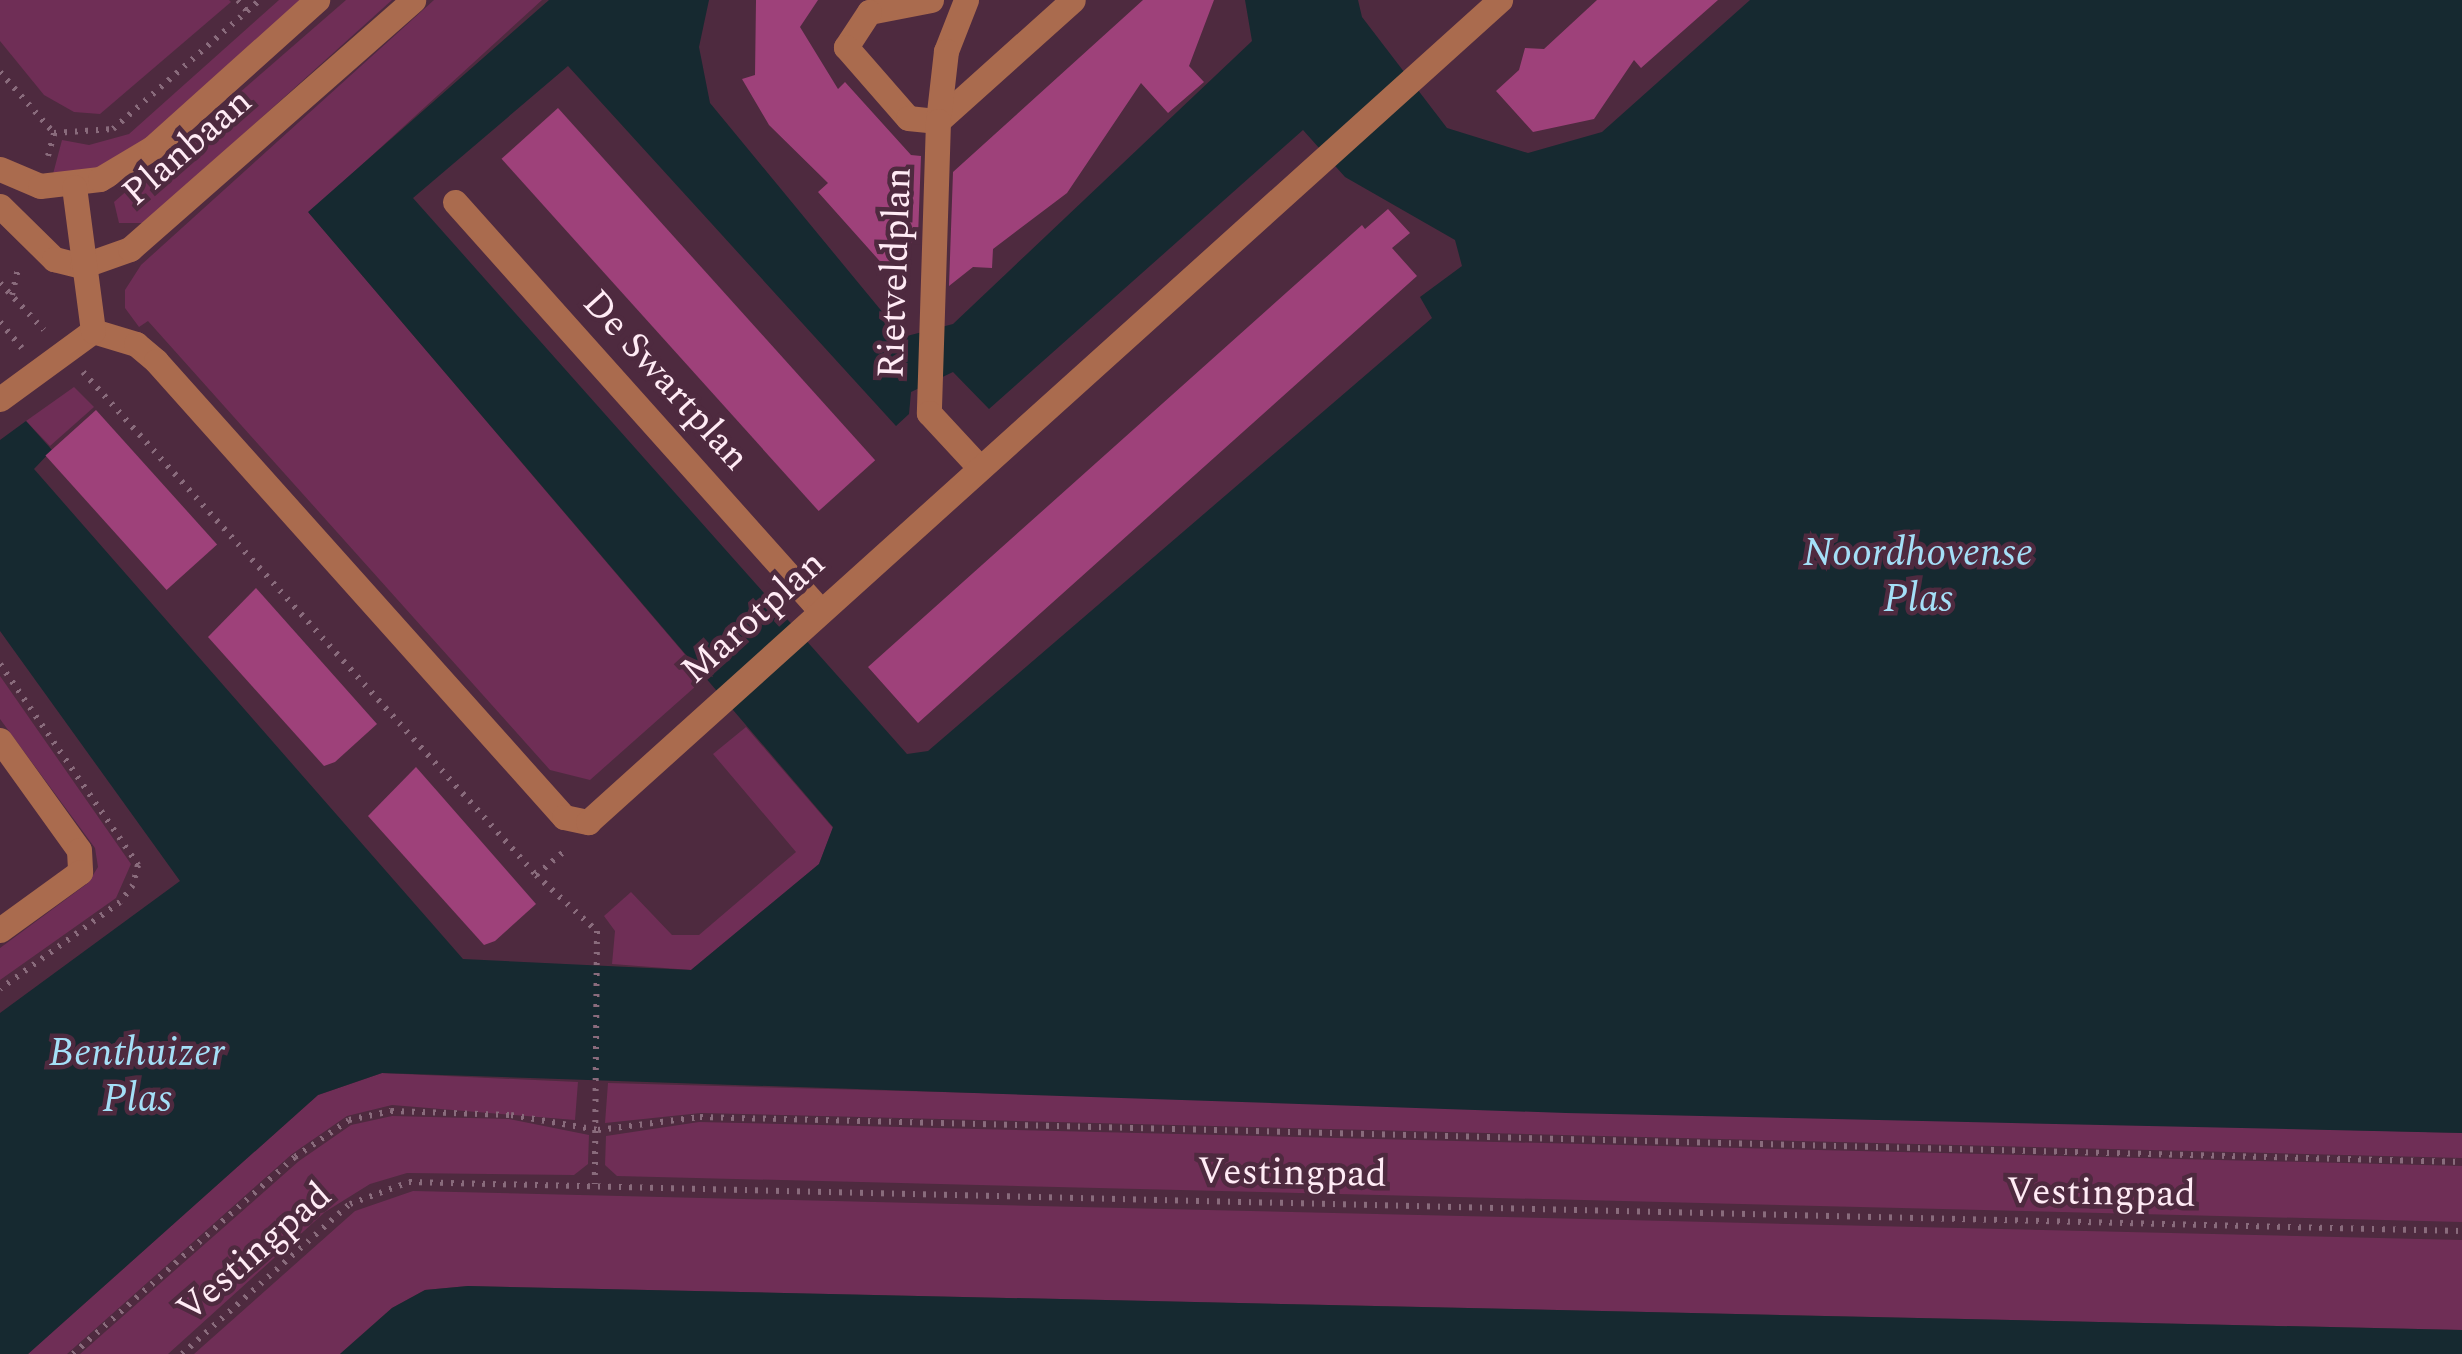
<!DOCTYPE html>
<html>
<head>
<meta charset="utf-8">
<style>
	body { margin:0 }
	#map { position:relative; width:2462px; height:1354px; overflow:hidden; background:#4e2a3f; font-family:Spectral,serif }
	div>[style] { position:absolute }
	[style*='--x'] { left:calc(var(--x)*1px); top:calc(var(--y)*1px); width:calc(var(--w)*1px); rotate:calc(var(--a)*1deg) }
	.green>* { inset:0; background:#6f2e56 }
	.water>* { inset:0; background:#162930 }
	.building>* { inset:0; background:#9e417a; transform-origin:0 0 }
	.path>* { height:6px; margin-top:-3px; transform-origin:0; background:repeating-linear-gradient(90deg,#896b7c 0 2.5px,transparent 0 10.5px) }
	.minor>* { height:25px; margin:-12.5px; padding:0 12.5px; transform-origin:12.5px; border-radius:12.5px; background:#aa6b4e }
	span { translate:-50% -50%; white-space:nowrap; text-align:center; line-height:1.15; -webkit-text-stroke:9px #4e2a3f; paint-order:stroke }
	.street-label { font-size:38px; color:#ffebf5 }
	.water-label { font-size:40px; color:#a4dff7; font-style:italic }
</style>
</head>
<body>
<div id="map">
	<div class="green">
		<i style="clip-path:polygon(0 0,229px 0,231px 2px,100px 114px,74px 112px,44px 95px,0 41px)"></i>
		<i style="clip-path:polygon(279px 0,303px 0,125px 158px,95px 172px,53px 174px,62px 140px,89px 145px,129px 134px)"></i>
		<i style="clip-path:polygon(346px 0,392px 0,145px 223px,119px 223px,114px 202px)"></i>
		<i style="clip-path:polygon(434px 0,542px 0,309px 213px,705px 678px,590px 780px,550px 770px,148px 321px,139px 327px,125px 308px,125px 290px,141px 265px)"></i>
		<i style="clip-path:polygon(74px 387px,94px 407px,50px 446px,26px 421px)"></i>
		<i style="clip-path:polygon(0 676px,131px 864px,116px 898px,0 980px,0 948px,88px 883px,98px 867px,95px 848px,0 719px)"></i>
		<i style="clip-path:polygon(746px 727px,833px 828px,819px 864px,691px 970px,612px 964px,615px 931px,604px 916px,631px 892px,672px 935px,699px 935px,796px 852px,713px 754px)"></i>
		<i style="clip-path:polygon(382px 1073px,578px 1082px,575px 1120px,392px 1105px,347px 1116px,292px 1154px,67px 1354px,28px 1354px,318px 1095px)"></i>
		<i style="clip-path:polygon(608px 1083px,2462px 1133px,2462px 1158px,701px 1113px,605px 1123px)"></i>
		<i style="clip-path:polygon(392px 1116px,509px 1119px,589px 1135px,588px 1164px,574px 1175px,407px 1173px,370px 1184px,325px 1212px,168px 1354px,80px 1354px,299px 1161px,351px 1125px)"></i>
		<i style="clip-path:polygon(699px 1122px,2462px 1166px,2462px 1222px,617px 1176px,605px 1165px,606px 1136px)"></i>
		<i style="clip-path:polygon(413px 1191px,2462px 1240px,2462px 1330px,468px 1286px,425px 1290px,392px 1308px,340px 1354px,194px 1354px,355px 1211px)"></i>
	</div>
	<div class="water">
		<i style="clip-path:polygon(evenodd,549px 0,709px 0,699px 47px,710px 103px,903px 337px,953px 324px,1252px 41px,1245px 0,1358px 0,1362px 17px,1447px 128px,1528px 153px,1602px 132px,1750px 0,2462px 0,2462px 1133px,1566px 1113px,382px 1073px,318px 1095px,28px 1354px,0 1354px,0 1013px,180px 881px,0 631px,0 440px,26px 421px,52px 450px,34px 469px,463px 959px,691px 970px,819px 864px,833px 827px,308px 212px,549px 0,568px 66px,896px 426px,909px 414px,911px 392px,953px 372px,989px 409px,1303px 130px,1345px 177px,1455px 240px,1462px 266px,1420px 297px,1432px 318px,928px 751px,907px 754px,413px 198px,568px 66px)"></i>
		<i style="clip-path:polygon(468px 1286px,2462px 1330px,2462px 1354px,340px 1354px,392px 1308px,425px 1290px)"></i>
	</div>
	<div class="building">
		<i style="clip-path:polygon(756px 0,818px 0,800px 27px,838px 89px,845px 82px,911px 155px,921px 156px,918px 237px,885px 267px,818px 192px,828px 183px,769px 125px,742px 79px,755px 75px)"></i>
		<i style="clip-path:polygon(1143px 0,1214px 0,1189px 66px,1204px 82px,1168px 113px,1141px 83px,1067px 193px,993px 249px,992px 268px,973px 267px,949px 286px,953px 172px)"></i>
		<i style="clip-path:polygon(1597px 0,1718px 0,1641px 68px,1634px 60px,1594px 119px,1533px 132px,1496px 91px,1519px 70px,1525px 48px,1544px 49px)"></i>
		<i style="left:558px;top:108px;width:474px;height:76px;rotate:48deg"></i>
		<i style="clip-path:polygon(1388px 209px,1410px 233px,1392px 248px,1417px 276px,918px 723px,868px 667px,1362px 225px,1365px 229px)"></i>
		<i style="left:96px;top:410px;width:181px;height:68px;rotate:48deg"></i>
		<i style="clip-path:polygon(256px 588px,377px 724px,335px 762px,324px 766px,208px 637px)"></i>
		<i style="clip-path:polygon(416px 767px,536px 904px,495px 941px,484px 945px,368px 816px)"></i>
	</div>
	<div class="path">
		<i style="--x:238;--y:0;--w:14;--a:51"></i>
		<i style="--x:0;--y:72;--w:81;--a:48.5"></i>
		<i style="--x:54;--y:133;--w:59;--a:-3.9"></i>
		<i style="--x:113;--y:129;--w:196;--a:-41.3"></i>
		<i style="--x:48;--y:156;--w:24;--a:-75"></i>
		<i style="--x:0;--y:283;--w:64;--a:46.9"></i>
		<i style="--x:12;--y:295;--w:27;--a:-77"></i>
		<i style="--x:0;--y:322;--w:34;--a:50"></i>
		<i style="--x:83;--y:372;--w:677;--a:47.99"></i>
		<i style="--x:536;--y:875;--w:83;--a:42.6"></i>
		<i style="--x:597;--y:931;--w:253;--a:90.5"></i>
		<i style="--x:0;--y:664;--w:244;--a:55.5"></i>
		<i style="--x:138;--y:865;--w:21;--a:104"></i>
		<i style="--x:133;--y:885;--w:21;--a:127"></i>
		<i style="--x:120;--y:902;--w:148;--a:144.1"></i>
		<i style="--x:536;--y:875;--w:39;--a:-40"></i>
		<i style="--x:73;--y:1354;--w:297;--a:-41.6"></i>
		<i style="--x:295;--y:1157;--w:65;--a:-34.4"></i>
		<i style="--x:349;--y:1120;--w:43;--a:-12.1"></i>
		<i style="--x:391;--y:1111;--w:120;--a:1.9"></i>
		<i style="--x:511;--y:1115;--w:88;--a:9.8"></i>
		<i style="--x:598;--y:1130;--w:103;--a:-7.3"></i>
		<i style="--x:700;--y:1117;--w:1763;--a:1.46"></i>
		<i style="--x:182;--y:1354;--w:225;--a:-41.8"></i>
		<i style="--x:350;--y:1204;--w:63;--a:-20.4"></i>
		<i style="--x:409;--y:1182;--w:2054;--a:1.37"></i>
	</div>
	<div class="minor">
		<i style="--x:931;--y:0;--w:63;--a:169"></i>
		<i style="--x:869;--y:12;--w:42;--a:123.3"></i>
		<i style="--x:846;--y:47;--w:94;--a:48.9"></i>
		<i style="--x:908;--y:118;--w:30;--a:6"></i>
		<i style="--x:938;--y:121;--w:181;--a:-41.9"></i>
		<i style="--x:966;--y:0;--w:55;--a:111.4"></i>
		<i style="--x:946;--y:51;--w:70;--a:96.5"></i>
		<i style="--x:938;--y:121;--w:292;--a:91.8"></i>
		<i style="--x:929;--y:413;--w:74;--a:47.2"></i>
		<i style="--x:0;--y:169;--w:43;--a:23"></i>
		<i style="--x:40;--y:186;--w:60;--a:-6.7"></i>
		<i style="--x:100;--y:179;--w:61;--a:-30.8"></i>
		<i style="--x:152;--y:148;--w:222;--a:-41.9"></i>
		<i style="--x:455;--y:202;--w:546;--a:48.19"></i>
		<i style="--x:0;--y:206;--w:76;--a:44.5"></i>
		<i style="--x:54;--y:259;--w:29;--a:14"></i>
		<i style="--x:82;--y:266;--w:51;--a:-19.5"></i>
		<i style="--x:130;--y:249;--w:377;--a:-41.3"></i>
		<i style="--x:93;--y:331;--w:45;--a:16.8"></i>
		<i style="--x:136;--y:344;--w:26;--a:40"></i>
		<i style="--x:156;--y:361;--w:612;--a:48.18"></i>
		<i style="--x:564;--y:817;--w:25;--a:12"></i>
		<i style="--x:588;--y:822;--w:1228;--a:-42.03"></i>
		<i style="--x:0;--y:399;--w:115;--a:-36.2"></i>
		<i style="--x:93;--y:331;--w:145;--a:-97.5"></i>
		<i style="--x:0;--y:740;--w:135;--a:54.3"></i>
		<i style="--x:79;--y:850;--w:22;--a:87"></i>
		<i style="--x:80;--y:872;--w:99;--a:144.1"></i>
	</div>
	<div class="street-label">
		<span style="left:188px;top:148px;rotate:-41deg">Planbaan</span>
		<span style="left:896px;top:273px;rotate:-88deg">Rietveldplan</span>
		<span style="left:665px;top:381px;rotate:48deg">De Swartplan</span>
		<span style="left:754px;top:618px;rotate:-42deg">Marotplan</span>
		<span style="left:1292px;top:1174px;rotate:1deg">Vestingpad</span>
		<span style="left:2101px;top:1194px;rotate:1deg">Vestingpad</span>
		<span style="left:255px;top:1253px;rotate:-41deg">Vestingpad</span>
	</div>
	<div class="water-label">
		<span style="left:1918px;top:577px">Noordhovense<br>Plas</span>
		<span style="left:137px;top:1077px">Benthuizer<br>Plas</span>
	</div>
</div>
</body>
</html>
